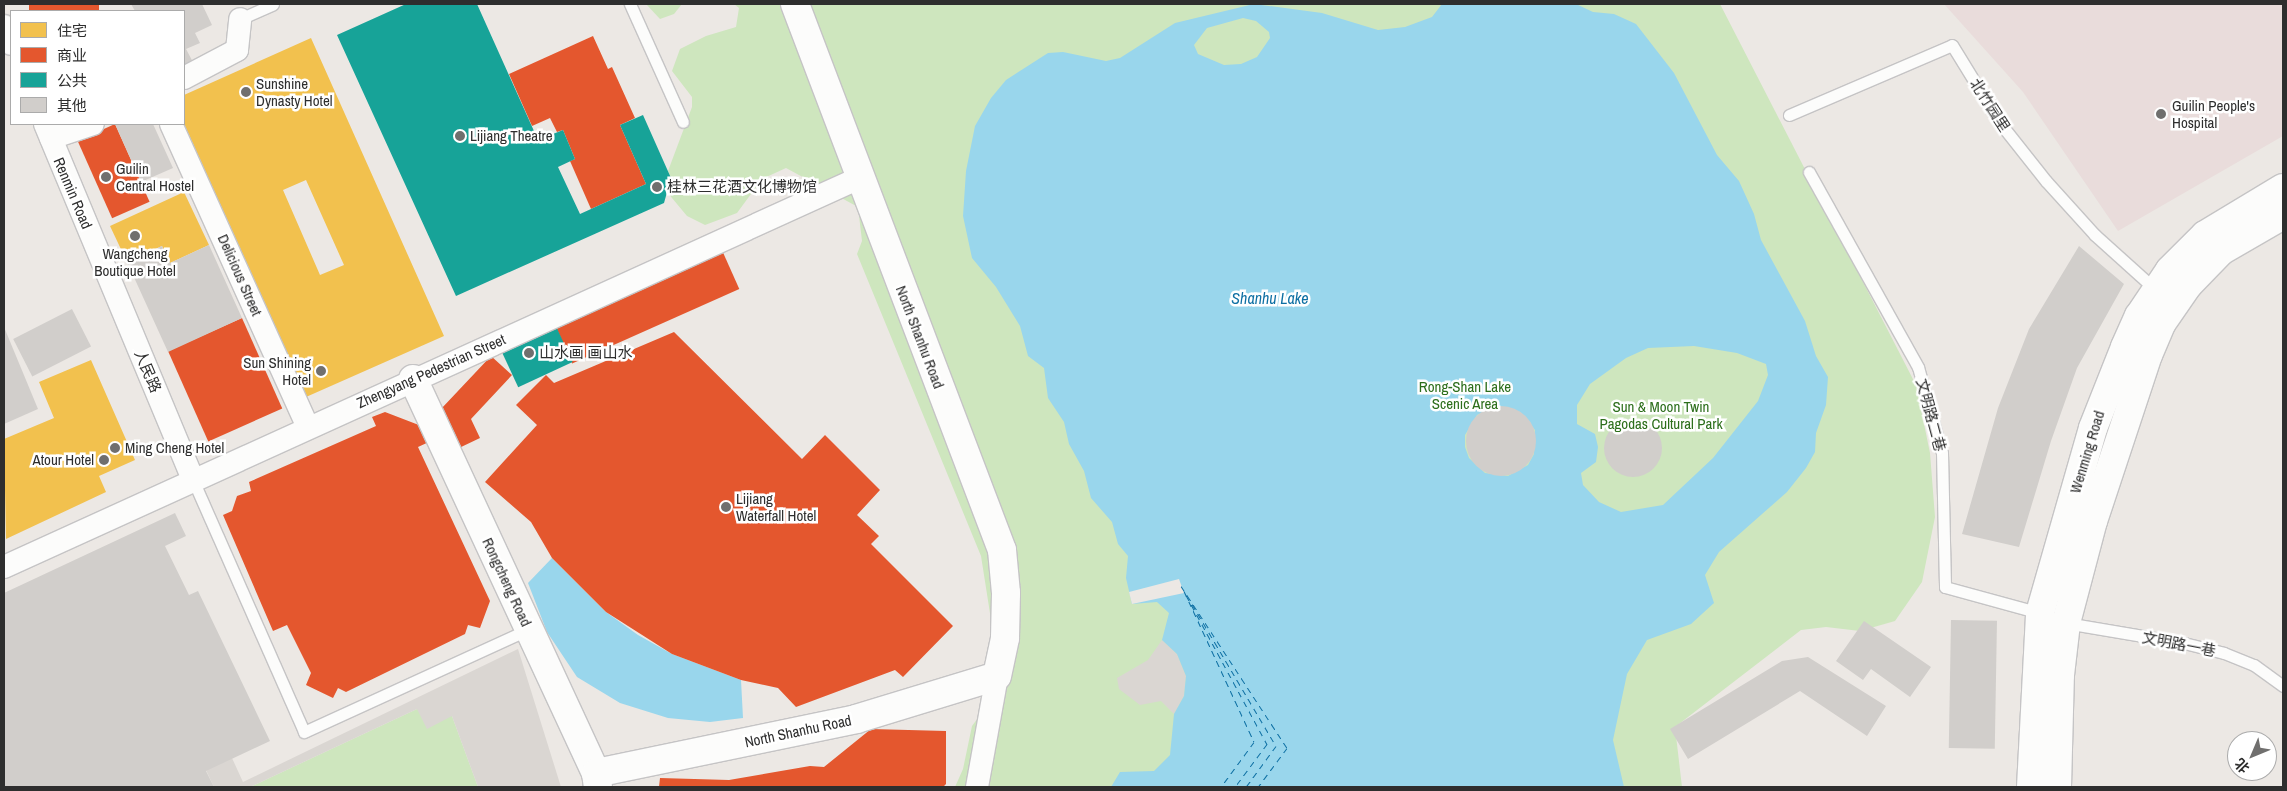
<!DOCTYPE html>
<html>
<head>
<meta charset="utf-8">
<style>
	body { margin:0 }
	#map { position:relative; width:2287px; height:791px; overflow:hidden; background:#ece8e4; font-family:"Archivo Narrow","Noto Sans SC",sans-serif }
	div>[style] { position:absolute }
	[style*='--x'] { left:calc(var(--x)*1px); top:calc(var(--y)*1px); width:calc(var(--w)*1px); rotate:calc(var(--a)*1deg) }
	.medical>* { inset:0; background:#e9dcdb }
	.green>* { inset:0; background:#cee6be }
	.plaza>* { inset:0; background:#dad6d2 }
	.water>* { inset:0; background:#99d6ec }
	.pier>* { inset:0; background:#ece8e4 }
	.homes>* { inset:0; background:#f2c14e }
	.shops>* { inset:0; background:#e4572e; transform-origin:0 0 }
	.public>* { inset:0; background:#17a398; transform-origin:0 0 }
	.ferry>* { height:1px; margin-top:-0.5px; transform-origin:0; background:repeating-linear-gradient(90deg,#0d6fa3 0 6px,transparent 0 11px) }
	.building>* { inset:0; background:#d1cecb; transform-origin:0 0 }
	.round { border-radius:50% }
	.roads { filter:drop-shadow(1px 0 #c5c4c5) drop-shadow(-1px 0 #c5c4c5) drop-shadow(0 1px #c5c4c5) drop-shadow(0 -1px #c5c4c5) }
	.lane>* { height:11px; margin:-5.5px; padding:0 5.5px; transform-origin:5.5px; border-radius:5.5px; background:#fcfcfb }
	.street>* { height:22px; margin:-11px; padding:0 11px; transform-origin:11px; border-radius:11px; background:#fcfcfb }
	.secondary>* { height:28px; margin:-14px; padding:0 14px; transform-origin:14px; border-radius:14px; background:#fcfcfb }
	.dots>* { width:14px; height:14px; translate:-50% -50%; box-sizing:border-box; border:2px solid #fff; border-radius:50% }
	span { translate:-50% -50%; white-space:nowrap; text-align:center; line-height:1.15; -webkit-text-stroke:5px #fff; paint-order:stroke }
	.poi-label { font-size:15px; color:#2e2e2e }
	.left { translate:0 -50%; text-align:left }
	.right { translate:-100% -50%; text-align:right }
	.street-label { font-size:15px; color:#2e2e2e }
	.park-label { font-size:15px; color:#2c6e1b }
	.water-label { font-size:16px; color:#0d6fa3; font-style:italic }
	.frame { position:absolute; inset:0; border:5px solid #2e2e2e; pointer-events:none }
	.legend { position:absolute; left:10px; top:10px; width:175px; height:115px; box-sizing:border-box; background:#fff; border:1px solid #ababab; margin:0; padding:6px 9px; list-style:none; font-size:15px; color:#2e2e2e }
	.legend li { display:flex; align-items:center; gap:10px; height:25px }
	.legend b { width:25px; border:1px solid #ababab }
	.north { position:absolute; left:2227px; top:731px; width:50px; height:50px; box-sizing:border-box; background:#fff; border:1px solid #ababab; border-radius:50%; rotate:225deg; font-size:14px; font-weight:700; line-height:20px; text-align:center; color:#2e2e2e }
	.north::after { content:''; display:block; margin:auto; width:18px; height:22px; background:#706f6e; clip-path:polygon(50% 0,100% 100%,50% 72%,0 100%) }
</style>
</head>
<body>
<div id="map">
	<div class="medical">
		<i style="clip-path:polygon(1944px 4px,2283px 4px,2283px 136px,2118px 231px,2023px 92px)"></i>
	</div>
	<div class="green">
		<i style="clip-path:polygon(646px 4px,682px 4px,674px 14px,660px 19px)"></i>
		<i style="clip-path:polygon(734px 4px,1720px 4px,1916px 385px,1930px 453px,1935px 517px,1922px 582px,1895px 621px,1860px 631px,1826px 627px,1801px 630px,1675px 727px,1682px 787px,955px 787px,963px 769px,972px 726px,1010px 675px,992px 626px,981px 556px,857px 254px,862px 241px,858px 207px,786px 168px,762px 179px,737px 213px,705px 225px,687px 216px,667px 192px,671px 178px,668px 171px,692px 107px,692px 97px,672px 71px,680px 49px,706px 36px,736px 27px,739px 8px)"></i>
		<i style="clip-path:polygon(417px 709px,452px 716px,478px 787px,250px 787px)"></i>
	</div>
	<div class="plaza">
		<i style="clip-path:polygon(1162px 640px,1177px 654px,1186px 676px,1184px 696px,1174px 714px,1161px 701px,1140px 705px,1119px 689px,1117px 678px,1148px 660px)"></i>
		<i style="clip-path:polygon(518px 649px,561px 787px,478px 787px,452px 716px,427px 729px,417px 709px,250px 787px,214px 787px,206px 770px,232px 758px,243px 782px)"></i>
	</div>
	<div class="water">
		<i style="clip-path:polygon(evenodd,1254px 4px,1322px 13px,1378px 30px,1405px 27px,1432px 17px,1442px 4px,1576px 4px,1593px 12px,1614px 14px,1636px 24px,1674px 73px,1717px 155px,1739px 181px,1754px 214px,1761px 240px,1805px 321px,1816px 356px,1828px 377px,1826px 405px,1816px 433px,1815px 452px,1806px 468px,1787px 492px,1719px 552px,1705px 575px,1714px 603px,1691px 624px,1647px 640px,1627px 674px,1613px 740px,1624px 787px,1111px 787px,1120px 772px,1154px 771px,1170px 755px,1174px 714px,1184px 696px,1186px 676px,1177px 654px,1162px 640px,1169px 613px,1157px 602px,1132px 604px,1126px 578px,1128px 556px,1118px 544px,1112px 522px,1091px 498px,1084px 471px,1069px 444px,1064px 422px,1048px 398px,1044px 368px,1028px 356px,1020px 326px,996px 287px,972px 258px,963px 216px,966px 171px,975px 126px,991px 98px,1006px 80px,1048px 53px,1063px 52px,1106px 61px,1120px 58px,1175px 23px,1254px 4px,1243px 18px,1256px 21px,1269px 32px,1270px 38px,1257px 57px,1241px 64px,1224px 65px,1198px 54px,1194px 45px,1207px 28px,1243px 18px,1254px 4px,1694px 346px,1737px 353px,1766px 364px,1768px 375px,1758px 401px,1713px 458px,1663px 505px,1621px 512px,1599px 502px,1583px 485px,1581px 473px,1596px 462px,1598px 447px,1595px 434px,1577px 424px,1577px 405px,1590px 384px,1626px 358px,1648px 348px,1694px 346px,1254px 4px,1497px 406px,1520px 412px,1535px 430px,1534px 454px,1528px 465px,1508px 476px,1485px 473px,1469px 458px,1465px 447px,1465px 435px,1477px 415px,1497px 406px)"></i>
		<i style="clip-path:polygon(552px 558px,606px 612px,638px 635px,672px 654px,741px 680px,743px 718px,710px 722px,668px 718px,620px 703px,577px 677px,547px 632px,528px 583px)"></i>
	</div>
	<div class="pier">
		<i style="clip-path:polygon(1179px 579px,1184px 593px,1132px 604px,1129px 592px)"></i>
	</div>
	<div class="homes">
		<i style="clip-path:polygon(evenodd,311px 38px,444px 336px,306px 397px,184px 124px,184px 95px,311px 38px,306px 180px,344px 265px,320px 275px,283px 190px,306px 180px)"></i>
		<i style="clip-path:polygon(184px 192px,209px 245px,170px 263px,162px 246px,127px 262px,110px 226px)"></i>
		<i style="clip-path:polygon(91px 360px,135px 460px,99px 476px,106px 492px,6px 539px,4px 439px,54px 418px,39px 382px)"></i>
	</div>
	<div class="shops">
		<i style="left:29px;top:4px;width:70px;height:7px"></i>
		<i style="clip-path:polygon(593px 36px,608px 69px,612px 67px,635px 118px,620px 125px,646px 184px,591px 209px,570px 161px,575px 159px,563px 130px,557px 132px,550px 118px,532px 126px,509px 74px)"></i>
		<i style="left:115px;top:124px;width:85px;height:41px;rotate:66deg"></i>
		<i style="left:721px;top:248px;width:45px;height:183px;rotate:66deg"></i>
		<i style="left:242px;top:318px;width:99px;height:81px;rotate:66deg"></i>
		<i style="clip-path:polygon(674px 332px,802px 459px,825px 435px,880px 490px,857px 515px,879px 536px,871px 544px,953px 626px,903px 677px,895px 670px,796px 707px,778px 688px,741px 680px,672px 654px,606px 612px,552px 558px,531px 522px,485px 482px,537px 425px,516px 405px,546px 375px,554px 383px)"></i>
		<i style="clip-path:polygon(491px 356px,512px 375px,471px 419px,480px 438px,459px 448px,441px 409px)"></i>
		<i style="clip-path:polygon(385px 412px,424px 427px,431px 441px,418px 447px,490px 601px,480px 628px,468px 625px,465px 634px,346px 692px,338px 688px,333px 698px,306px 685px,311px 673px,287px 625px,273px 631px,223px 515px,232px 511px,237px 496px,251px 491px,249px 482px,376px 426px,372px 417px)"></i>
		<i style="clip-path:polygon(871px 729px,946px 731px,946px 784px,943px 787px,659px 787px,660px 778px,729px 780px,810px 766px,824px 767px)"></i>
	</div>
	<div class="public">
		<i style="clip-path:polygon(406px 4px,477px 4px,538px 140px,563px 130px,575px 159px,558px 167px,580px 214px,646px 184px,620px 125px,643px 115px,671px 178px,664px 203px,456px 296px,337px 35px)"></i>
		<i style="left:554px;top:322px;width:44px;height:60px;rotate:65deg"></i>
		<i style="clip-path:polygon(109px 589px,199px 623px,229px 690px,197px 775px,185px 773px,153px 787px,4px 787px,4px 645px,105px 599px)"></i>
	</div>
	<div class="ferry">
		<i style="--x:1181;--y:586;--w:194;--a:56.8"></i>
		<i style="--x:1287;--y:748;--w:49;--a:126.6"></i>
		<i style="--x:1184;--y:591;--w:166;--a:65.1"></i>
		<i style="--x:1254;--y:742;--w:56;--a:126.3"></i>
		<i style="--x:1186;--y:595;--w:170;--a:61.5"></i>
		<i style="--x:1267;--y:744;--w:54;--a:126.7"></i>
		<i style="--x:1192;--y:604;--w:165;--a:59.4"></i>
		<i style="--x:1276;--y:746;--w:51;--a:126.2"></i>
	</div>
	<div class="building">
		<i style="clip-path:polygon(131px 4px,202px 4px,212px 25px,195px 33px,200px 43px,186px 49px,194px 64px,184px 69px,184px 11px,135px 11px)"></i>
		<i style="clip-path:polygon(115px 124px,153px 124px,173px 168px,141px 182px)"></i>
		<i style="clip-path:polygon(209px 245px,242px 318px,168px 352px,127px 262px,162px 246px,170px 263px)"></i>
		<i style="clip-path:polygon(2079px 246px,2124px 284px,2077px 368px,2051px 441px,2019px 547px,1962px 534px,1998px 408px,2029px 329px)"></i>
		<i style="left:72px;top:309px;width:42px;height:66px;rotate:63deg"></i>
		<i style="clip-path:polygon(4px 327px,38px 409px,4px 424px)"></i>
		<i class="round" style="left:1466px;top:406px;width:70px;height:70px"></i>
		<i class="round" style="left:1604px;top:419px;width:58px;height:58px"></i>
		<i style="clip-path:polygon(175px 513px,186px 536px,165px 546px,189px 595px,198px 591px,270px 741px,206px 771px,214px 787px,4px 787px,4px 593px)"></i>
		<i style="left:1951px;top:620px;width:46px;height:128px;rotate:1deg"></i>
		<i style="clip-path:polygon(1864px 621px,1931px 667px,1910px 697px,1871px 669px,1863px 680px,1836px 661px)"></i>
		<i style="clip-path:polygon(1808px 657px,1886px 706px,1867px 736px,1800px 691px,1688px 759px,1670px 729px,1782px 661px)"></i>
	</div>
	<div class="roads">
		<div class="lane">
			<i style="--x:630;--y:4;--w:129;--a:65.8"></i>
			<i style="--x:240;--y:19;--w:36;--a:-24"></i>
			<i style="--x:1789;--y:115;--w:177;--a:-23.2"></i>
			<i style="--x:1952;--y:45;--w:92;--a:58.4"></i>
			<i style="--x:2000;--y:123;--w:74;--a:51.6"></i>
			<i style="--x:2046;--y:181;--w:73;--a:47.8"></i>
			<i style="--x:2095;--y:235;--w:82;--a:42"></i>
			<i style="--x:1809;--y:172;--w:223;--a:60.8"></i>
			<i style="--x:1918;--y:367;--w:89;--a:74.4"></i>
			<i style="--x:1942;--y:453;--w:134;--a:88.7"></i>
			<i style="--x:1945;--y:587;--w:98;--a:15.3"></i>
			<i style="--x:193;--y:480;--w:275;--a:66.2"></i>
			<i style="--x:304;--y:732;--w:247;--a:-24.6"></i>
			<i style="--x:2066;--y:623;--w:120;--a:9.6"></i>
			<i style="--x:2184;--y:643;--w:41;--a:14"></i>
			<i style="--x:2224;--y:653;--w:32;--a:22"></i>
			<i style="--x:2254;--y:665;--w:36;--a:36"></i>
		</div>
		<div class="street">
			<i style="--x:4;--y:26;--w:19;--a:69"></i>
			<i style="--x:184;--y:78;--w:60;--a:-27.8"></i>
			<i style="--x:237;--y:50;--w:31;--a:-84"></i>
			<i style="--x:45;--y:124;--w:386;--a:67.4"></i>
			<i style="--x:171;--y:124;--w:333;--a:65.7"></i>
			<i style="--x:51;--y:138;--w:44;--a:-18.4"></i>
			<i style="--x:4;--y:567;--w:939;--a:-24.46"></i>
			<i style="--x:977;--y:787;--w:113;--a:-79.8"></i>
		</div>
		<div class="secondary">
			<i style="--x:413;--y:379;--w:434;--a:65.1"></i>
			<i style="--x:596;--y:773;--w:14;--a:82"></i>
			<i style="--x:596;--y:773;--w:266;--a:-11.7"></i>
			<i style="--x:856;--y:719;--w:147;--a:-17"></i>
			<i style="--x:997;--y:676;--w:39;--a:-78"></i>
			<i style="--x:1005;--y:638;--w:45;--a:-88.7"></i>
			<i style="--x:1006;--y:593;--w:43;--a:-95.3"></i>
			<i style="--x:1002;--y:550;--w:584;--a:-110.76"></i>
			<i style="--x:2031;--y:787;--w:174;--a:-87"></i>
			<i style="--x:2040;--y:613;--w:192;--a:-74"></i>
			<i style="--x:2093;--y:428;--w:87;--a:-68.4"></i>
			<i style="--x:2125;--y:347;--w:34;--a:-66"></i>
			<i style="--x:2139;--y:316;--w:55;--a:-56"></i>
			<i style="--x:2170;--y:270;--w:49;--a:-45"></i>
			<i style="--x:2205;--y:235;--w:91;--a:-31.1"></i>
			<i style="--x:2057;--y:787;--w:112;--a:-88.5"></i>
			<i style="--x:2060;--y:675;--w:52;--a:-83.4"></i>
			<i style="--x:2066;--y:623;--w:106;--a:-75.2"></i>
			<i style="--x:2093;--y:521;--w:175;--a:-71.7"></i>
			<i style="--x:2148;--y:355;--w:34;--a:-67"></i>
			<i style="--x:2161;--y:324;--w:47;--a:-55.3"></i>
			<i style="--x:2188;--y:285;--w:47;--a:-45.9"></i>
			<i style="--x:2221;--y:251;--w:72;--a:-30.1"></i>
		</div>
	</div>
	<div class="dots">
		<i style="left:246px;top:92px;background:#706f6e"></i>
		<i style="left:2161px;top:114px;background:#706f6e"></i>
		<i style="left:460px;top:136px;background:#706f6e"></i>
		<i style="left:106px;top:177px;background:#706f6e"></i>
		<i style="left:657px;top:187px;background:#706f6e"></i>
		<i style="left:135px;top:236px;background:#706f6e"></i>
		<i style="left:529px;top:353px;background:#706f6e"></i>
		<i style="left:321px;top:371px;background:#706f6e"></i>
		<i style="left:115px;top:448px;background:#706f6e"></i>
		<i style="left:104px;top:460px;background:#706f6e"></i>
		<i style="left:726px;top:507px;background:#706f6e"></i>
	</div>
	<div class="poi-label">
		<span class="left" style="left:256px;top:92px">Sunshine<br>Dynasty Hotel</span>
		<span class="left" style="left:2172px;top:114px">Guilin People's<br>Hospital</span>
		<span class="left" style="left:470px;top:136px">Lijiang Theatre</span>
		<span class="left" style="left:116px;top:177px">Guilin<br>Central Hostel</span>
		<span class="left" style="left:667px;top:187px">桂林三花酒文化博物馆</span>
		<span style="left:135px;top:262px">Wangcheng<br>Boutique Hotel</span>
		<span class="left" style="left:539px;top:353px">山水画 画山水</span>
		<span class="right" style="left:311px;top:371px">Sun Shining<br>Hotel</span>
		<span class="left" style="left:125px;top:448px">Ming Cheng Hotel</span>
		<span class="right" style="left:94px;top:460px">Atour Hotel</span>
		<span class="left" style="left:736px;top:507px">Lijiang<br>Waterfall Hotel</span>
	</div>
	<div class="street-label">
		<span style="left:1990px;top:105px;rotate:57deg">北竹园里</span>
		<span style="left:73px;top:193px;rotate:67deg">Renmin Road</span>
		<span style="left:240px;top:275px;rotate:66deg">Delicious Street</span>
		<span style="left:920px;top:337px;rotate:69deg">North Shanhu Road</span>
		<span style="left:148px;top:371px;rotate:67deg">人民路</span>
		<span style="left:431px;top:371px;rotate:-24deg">Zhengyang Pedestrian Street</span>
		<span style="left:1931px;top:415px;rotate:75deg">文明路二巷</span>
		<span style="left:2087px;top:452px;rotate:-73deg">Wenming Road</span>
		<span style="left:507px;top:582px;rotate:65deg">Rongcheng Road</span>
		<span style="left:2179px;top:644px;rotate:11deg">文明路一巷</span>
		<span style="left:798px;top:731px;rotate:-12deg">North Shanhu Road</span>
	</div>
	<div class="park-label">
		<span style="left:1465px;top:395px">Rong-Shan Lake<br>Scenic Area</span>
		<span style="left:1661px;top:415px">Sun &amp; Moon Twin<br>Pagodas Cultural Park</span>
	</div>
	<div class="water-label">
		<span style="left:1270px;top:298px">Shanhu Lake</span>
	</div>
	<div class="frame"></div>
	<ul class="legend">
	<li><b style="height:14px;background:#f2c14e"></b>住宅</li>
	<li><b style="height:14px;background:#e4572e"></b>商业</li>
	<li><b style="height:14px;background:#17a398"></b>公共</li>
	<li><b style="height:14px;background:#d1cecb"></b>其他</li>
	</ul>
	<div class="north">北</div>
</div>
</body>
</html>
